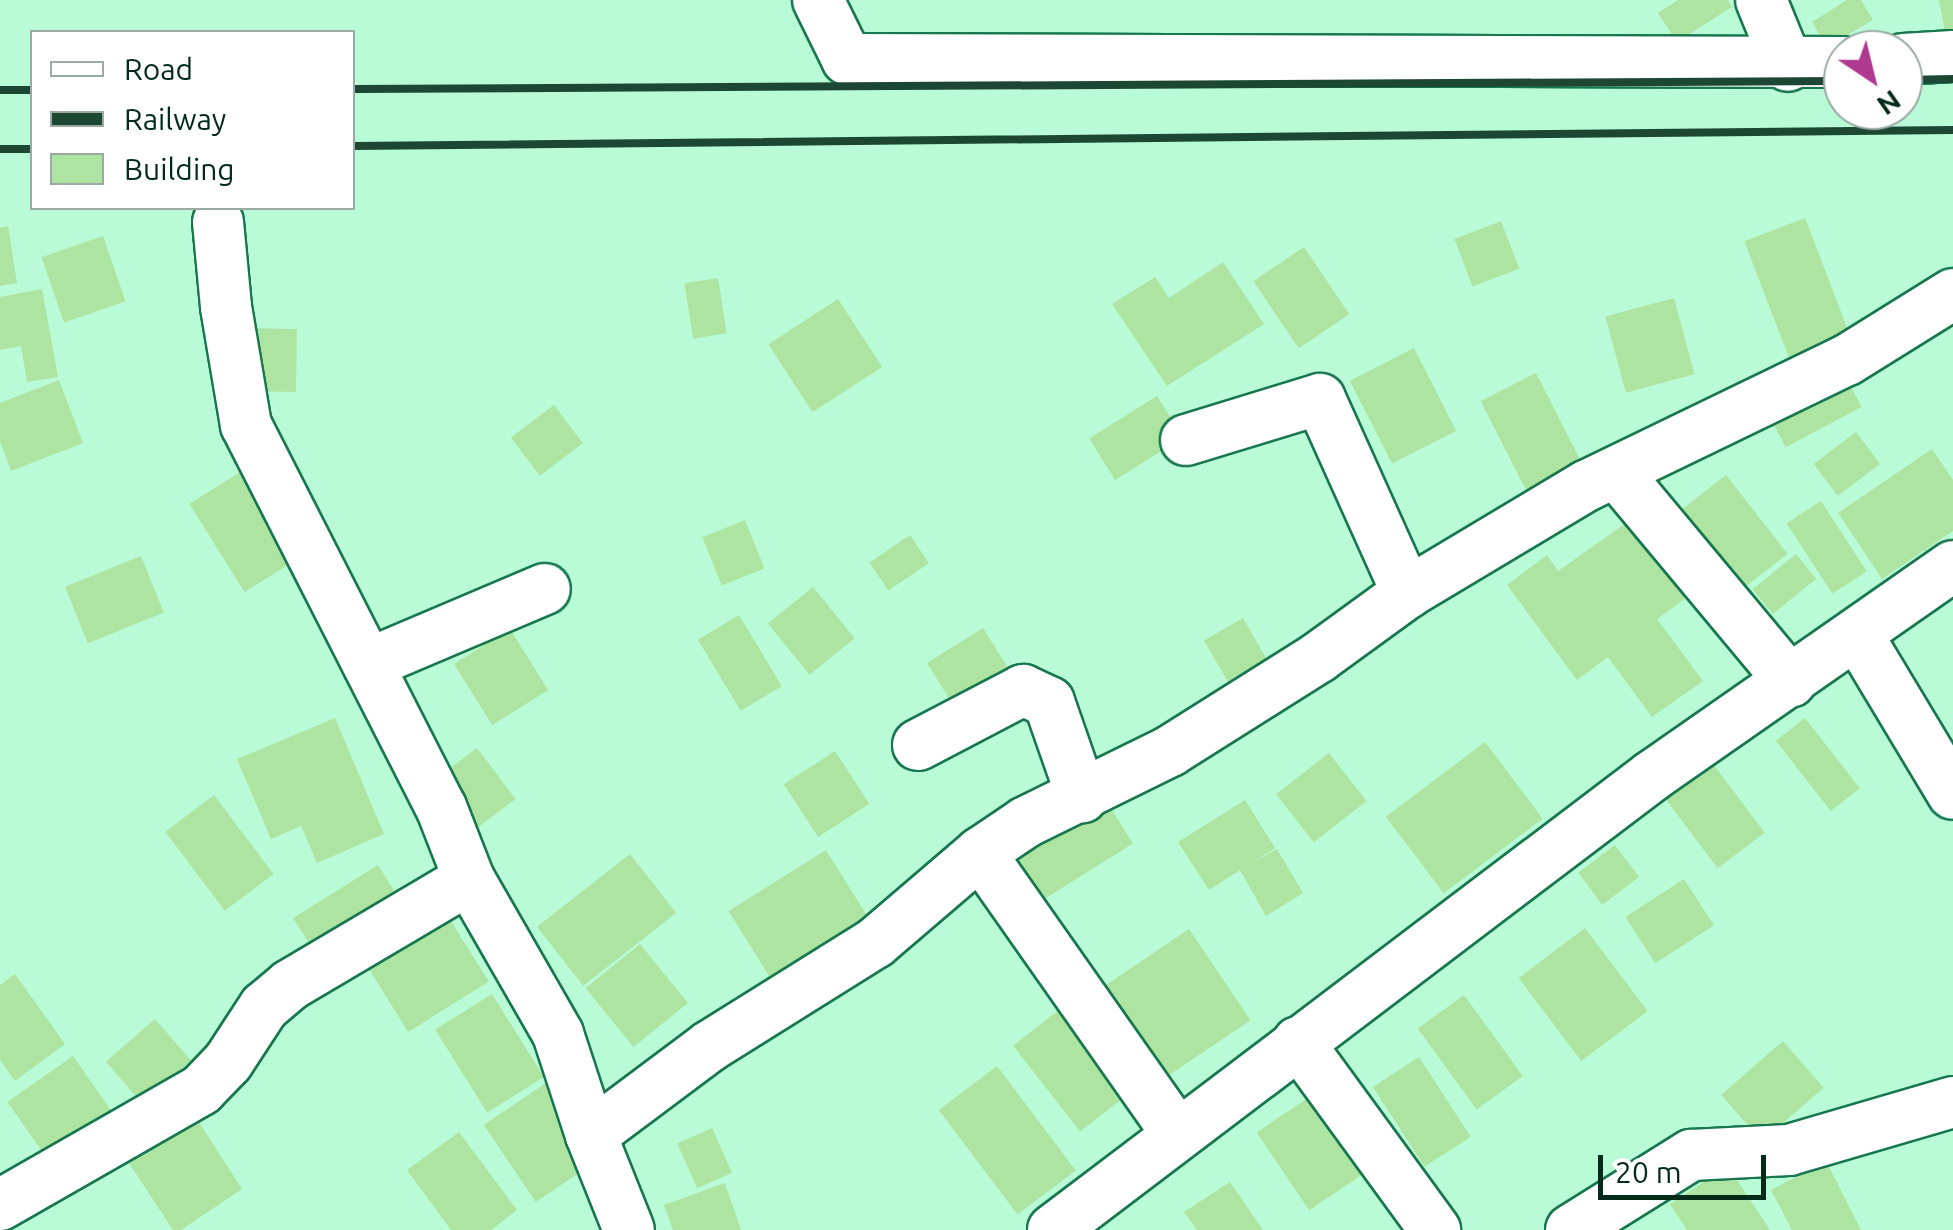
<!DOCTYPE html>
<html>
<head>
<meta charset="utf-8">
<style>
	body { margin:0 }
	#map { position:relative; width:1953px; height:1230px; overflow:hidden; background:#b8fbd6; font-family:Ubuntu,sans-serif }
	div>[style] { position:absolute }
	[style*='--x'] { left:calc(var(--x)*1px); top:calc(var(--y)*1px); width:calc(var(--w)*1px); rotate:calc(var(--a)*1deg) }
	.building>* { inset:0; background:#aee4a2; transform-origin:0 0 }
	.roads { filter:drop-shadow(2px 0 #17774f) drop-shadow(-2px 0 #17774f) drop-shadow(0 2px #17774f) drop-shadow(0 -2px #17774f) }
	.street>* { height:50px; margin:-25px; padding:0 25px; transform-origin:25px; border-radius:25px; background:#fff }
	.rail>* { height:8px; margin:-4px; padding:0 4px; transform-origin:4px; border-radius:4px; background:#1c4733 }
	span { translate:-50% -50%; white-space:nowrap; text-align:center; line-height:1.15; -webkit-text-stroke:8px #fff; paint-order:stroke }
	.legend { position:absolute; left:30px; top:30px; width:325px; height:180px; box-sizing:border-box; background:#fff; border:2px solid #9baaa3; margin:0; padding:12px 18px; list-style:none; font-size:30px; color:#042b1a }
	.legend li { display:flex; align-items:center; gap:20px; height:50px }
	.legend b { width:50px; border:2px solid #9baaa3 }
	.north { position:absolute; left:1823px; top:30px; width:100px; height:100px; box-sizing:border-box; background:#fff; border:2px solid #9baaa3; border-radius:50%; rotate:145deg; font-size:28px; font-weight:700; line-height:40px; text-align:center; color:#042b1a }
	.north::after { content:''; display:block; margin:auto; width:35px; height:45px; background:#af3990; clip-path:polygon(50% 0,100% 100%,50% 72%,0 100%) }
	.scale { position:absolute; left:1598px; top:1155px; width:168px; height:45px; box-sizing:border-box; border:5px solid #042b1a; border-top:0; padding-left:12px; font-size:30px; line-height:35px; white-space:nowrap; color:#042b1a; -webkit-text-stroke:8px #fff; paint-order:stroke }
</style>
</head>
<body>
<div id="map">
	<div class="building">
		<i style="clip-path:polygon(1678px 0,1728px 0,1732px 7px,1677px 42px,1658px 13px)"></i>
		<i style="clip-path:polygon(1847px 0,1861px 0,1873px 20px,1827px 47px,1812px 22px)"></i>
		<i style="clip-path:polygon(1939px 0,1953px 0,1953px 41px,1947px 42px)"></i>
		<i style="left:1805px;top:218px;width:131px;height:65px;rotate:69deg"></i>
		<i style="left:1501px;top:221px;width:51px;height:50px;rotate:69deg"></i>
		<i style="clip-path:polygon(8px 226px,17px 283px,0 286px,0 228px)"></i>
		<i style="left:103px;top:236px;width:69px;height:65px;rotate:71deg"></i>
		<i style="left:1304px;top:247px;width:81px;height:61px;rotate:56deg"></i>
		<i style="clip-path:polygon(1223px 262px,1264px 324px,1167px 386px,1112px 304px,1155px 277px,1169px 298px)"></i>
		<i style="left:718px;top:278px;width:56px;height:34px;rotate:81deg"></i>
		<i style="clip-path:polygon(42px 289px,58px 377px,27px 382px,21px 346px,0 350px,0 297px)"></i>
		<i style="left:1674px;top:298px;width:79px;height:71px;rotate:75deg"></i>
		<i style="left:838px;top:299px;width:81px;height:83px;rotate:57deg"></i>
		<i style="left:297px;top:329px;width:63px;height:43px;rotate:91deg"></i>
		<i style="left:1414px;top:348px;width:93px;height:72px;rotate:63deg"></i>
		<i style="left:1536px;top:373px;width:106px;height:62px;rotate:63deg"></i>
		<i style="clip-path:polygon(59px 380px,83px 443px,11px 471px,0 441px,0 403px)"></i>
		<i style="left:1849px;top:383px;width:27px;height:86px;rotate:62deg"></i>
		<i style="left:1157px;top:396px;width:49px;height:80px;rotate:58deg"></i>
		<i style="left:554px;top:405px;width:48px;height:54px;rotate:53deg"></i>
		<i style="left:1856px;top:432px;width:40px;height:53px;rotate:53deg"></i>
		<i style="clip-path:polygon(1932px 449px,1953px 480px,1953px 531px,1882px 579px,1838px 513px)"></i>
		<i style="left:242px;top:471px;width:104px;height:62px;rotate:58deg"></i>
		<i style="left:1726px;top:475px;width:100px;height:55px;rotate:52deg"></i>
		<i style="left:1821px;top:501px;width:84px;height:41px;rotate:57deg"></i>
		<i style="left:745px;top:520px;width:52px;height:46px;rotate:68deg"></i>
		<i style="clip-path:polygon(1629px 521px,1686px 598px,1657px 619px,1703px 681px,1652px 717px,1608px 657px,1577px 680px,1507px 585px,1547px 555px,1558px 571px)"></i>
		<i style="left:910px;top:535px;width:34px;height:49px;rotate:56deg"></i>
		<i style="left:1796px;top:554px;width:32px;height:56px;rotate:51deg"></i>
		<i style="left:141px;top:556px;width:61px;height:82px;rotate:68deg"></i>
		<i style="left:813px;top:587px;width:66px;height:58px;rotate:51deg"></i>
		<i style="left:739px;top:615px;width:83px;height:48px;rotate:59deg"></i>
		<i style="left:1243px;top:618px;width:59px;height:45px;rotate:60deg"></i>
		<i style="left:983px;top:628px;width:51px;height:66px;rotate:58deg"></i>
		<i style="left:510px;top:629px;width:72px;height:66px;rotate:58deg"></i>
		<i style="clip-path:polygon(335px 718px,384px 834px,317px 863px,301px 826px,271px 839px,237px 759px)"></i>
		<i style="left:1805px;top:718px;width:89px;height:37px;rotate:52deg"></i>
		<i style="left:1485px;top:742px;width:96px;height:124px;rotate:53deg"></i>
		<i style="left:477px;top:748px;width:64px;height:49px;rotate:53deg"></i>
		<i style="left:835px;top:751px;width:63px;height:61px;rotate:57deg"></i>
		<i style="left:1704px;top:752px;width:101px;height:59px;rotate:53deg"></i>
		<i style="left:1329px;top:753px;width:61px;height:67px;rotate:52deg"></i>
		<i style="left:214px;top:795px;width:99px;height:61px;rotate:53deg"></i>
		<i style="clip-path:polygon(1245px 800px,1275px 848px,1251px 863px,1277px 849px,1303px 893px,1266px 916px,1240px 870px,1209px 890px,1178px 842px)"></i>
		<i style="left:1107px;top:802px;width:49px;height:105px;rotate:58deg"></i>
		<i style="left:1615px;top:845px;width:40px;height:46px;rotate:53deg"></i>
		<i style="left:826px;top:850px;width:92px;height:115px;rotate:58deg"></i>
		<i style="left:630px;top:854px;width:75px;height:118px;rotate:52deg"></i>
		<i style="left:378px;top:865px;width:47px;height:100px;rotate:58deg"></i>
		<i style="left:1684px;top:879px;width:55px;height:70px;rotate:57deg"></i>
		<i style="left:449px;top:918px;width:75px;height:95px;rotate:58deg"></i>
		<i style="left:1585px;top:928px;width:104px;height:83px;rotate:53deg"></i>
		<i style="left:1189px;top:929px;width:110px;height:100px;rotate:56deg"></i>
		<i style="left:640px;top:944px;width:76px;height:70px;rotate:51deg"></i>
		<i style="clip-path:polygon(15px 974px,65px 1044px,15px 1081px,0 1060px,0 985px)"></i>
		<i style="left:492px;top:994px;width:98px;height:67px;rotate:58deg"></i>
		<i style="left:1464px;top:995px;width:100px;height:57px;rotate:54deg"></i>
		<i style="left:1069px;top:1002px;width:109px;height:71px;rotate:52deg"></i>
		<i style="left:155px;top:1019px;width:55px;height:65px;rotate:49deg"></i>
		<i style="left:1783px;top:1041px;width:62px;height:82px;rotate:49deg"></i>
		<i style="left:73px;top:1056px;width:67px;height:80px;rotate:55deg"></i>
		<i style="left:1419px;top:1057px;width:95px;height:55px;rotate:57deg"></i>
		<i style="left:997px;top:1066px;width:131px;height:73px;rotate:53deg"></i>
		<i style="left:546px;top:1083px;width:93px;height:75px;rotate:56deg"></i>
		<i style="left:1318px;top:1091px;width:94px;height:74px;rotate:56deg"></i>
		<i style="clip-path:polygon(193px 1113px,242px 1189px,181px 1230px,173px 1230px,125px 1157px)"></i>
		<i style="left:712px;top:1128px;width:49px;height:38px;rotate:66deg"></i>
		<i style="clip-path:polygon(459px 1132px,517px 1210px,491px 1230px,451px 1230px,407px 1170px)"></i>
		<i style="clip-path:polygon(1826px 1161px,1861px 1230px,1792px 1230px,1771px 1190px)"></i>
		<i style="clip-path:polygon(1728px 1166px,1770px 1230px,1687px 1230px,1670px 1204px)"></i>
		<i style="clip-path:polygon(1230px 1182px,1263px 1230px,1197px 1230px,1184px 1212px)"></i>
		<i style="clip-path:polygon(725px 1183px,741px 1230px,673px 1230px,664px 1205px)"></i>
	</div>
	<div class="roads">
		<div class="street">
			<i style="--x:818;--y:0;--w:66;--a:63.8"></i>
			<i style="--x:847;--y:59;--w:996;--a:0.17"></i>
			<i style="--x:1761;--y:0;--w:71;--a:67.8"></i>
			<i style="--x:1903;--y:59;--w:50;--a:-3.4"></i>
			<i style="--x:218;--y:222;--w:85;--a:84.6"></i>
			<i style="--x:226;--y:307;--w:120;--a:80.4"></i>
			<i style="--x:246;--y:425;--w:429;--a:63"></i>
			<i style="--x:441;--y:807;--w:77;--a:68.7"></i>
			<i style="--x:469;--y:879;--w:179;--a:60.1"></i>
			<i style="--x:558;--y:1034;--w:106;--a:71.9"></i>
			<i style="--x:591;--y:1135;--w:149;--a:-36.8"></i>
			<i style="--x:710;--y:1046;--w:195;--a:-32"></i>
			<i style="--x:875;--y:943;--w:138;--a:-40.6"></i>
			<i style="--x:980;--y:853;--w:55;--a:-34"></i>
			<i style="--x:1026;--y:822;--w:161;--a:-26.2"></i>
			<i style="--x:1170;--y:751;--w:176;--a:-32.2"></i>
			<i style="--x:1319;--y:657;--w:109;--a:-36"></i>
			<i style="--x:1407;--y:593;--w:209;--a:-30.9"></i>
			<i style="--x:1586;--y:486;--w:290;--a:-25.8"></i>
			<i style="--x:1847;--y:360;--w:125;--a:-31.9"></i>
			<i style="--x:1186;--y:440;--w:140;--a:-17"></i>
			<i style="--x:1320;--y:399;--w:213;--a:65.8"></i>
			<i style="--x:1616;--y:472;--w:273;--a:50.2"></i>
			<i style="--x:1858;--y:636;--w:184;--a:59"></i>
			<i style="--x:368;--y:664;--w:192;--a:-23"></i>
			<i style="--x:918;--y:745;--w:119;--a:-27.6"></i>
			<i style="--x:1023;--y:690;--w:29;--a:25"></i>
			<i style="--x:1049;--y:702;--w:101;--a:70.8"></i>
			<i style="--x:980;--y:853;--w:342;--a:54.9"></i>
			<i style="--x:1298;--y:1042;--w:233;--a:53.9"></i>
			<i style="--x:591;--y:1135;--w:102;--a:68.2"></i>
			<i style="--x:0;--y:1205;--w:232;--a:-29.8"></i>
			<i style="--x:201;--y:1090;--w:39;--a:-46"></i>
			<i style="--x:228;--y:1062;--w:66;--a:-56.8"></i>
			<i style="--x:264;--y:1007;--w:34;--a:-40"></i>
			<i style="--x:290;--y:985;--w:208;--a:-30.6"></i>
			<i style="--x:1053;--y:1230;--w:752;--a:-37.16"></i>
			<i style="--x:1652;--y:776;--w:367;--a:-34.9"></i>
			<i style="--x:1571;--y:1230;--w:142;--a:-32"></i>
			<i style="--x:1691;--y:1155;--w:98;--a:-2.9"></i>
			<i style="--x:1789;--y:1150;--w:171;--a:-16.3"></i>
		</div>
	</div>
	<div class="rail">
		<i style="--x:1903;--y:80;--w:50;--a:-1.1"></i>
		<i style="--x:352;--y:89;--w:1491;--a:-0.31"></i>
		<i style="--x:0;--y:90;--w:32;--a:0"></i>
		<i style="--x:352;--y:146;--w:1601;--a:-0.57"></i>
		<i style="--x:0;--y:149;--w:32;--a:0"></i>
	</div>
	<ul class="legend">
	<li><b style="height:12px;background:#fff"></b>Road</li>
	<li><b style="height:12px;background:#1c4733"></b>Railway</li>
	<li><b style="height:28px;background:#aee4a2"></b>Building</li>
	</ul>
	<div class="north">N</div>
	<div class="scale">20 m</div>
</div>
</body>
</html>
